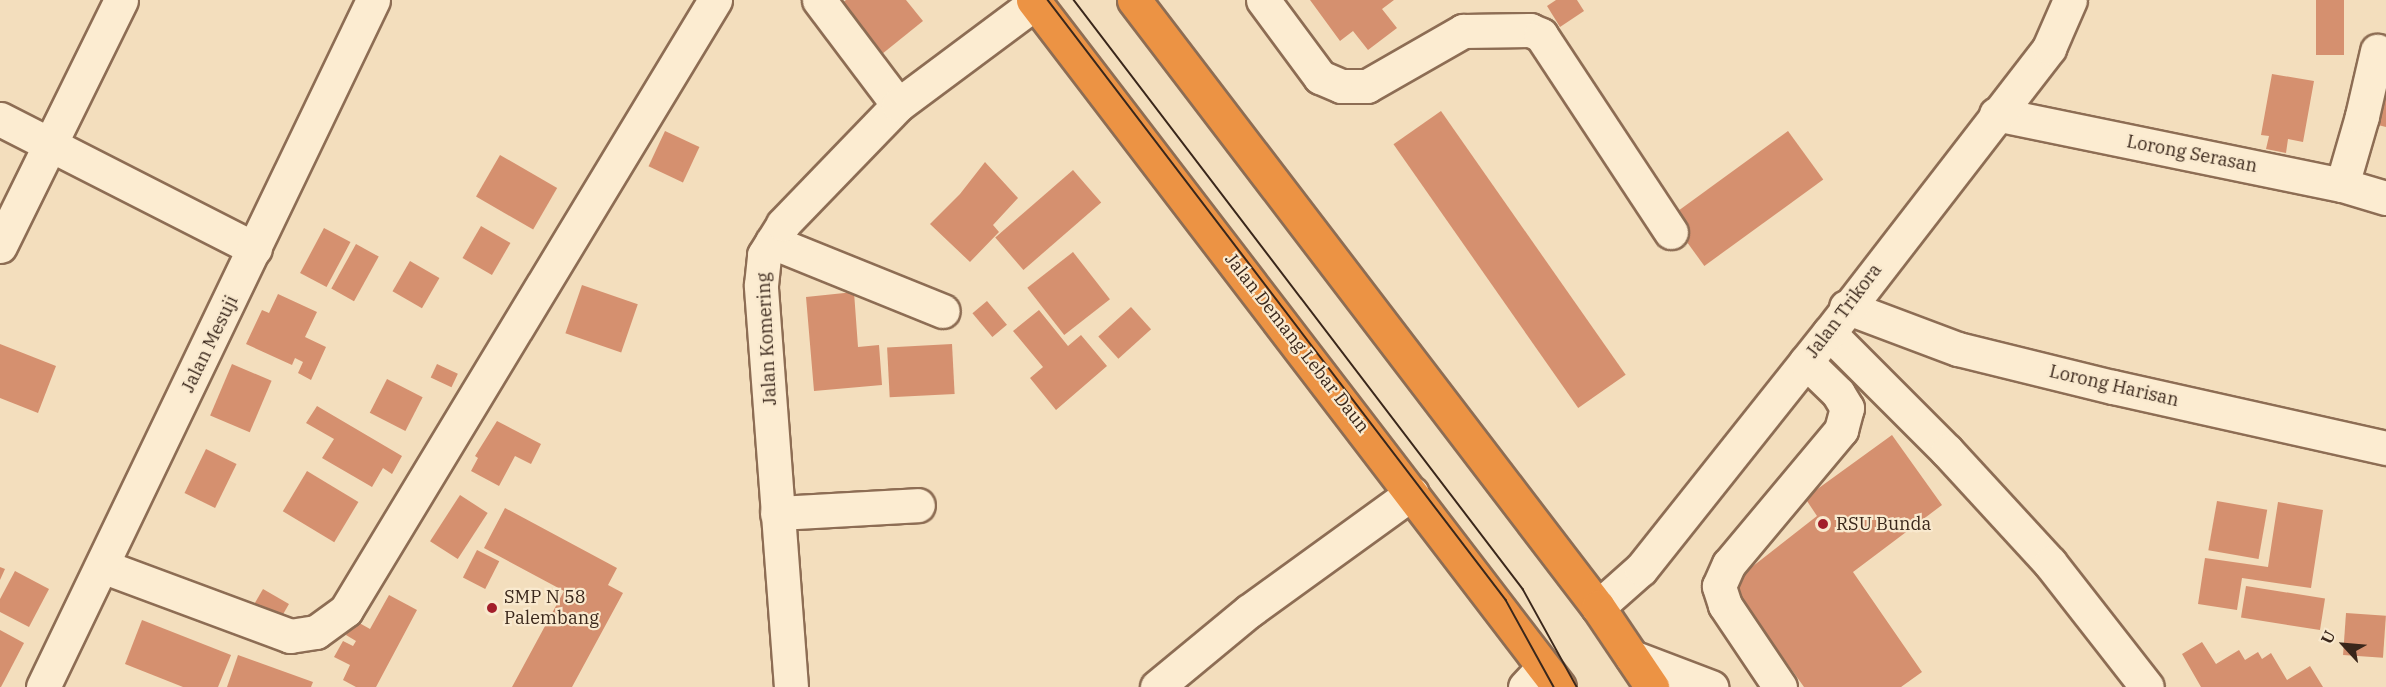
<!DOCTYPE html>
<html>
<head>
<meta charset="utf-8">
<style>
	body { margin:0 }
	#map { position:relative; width:2386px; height:687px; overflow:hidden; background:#f3debd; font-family:"IBM Plex Serif",serif }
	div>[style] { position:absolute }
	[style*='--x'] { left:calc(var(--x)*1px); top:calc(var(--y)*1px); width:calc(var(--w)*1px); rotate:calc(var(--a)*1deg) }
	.building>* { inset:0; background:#d5906f; transform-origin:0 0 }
	.roads { filter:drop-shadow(2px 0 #8d6d54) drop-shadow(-2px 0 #8d6d54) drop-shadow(0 2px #8d6d54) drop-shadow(0 -2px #8d6d54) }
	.minor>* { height:33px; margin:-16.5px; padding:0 16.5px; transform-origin:16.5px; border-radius:16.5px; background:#fcecd1 }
	.highway>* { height:33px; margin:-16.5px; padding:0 16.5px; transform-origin:16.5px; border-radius:16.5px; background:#ec9344 }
	.tram>* { height:1.5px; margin:-0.75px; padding:0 0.75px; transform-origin:0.75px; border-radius:0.75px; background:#3a271b }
	.dots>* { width:16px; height:16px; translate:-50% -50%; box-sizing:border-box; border:3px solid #f9e9ce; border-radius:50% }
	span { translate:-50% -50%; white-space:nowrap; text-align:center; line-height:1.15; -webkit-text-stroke:4.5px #f9e9ce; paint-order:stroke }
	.street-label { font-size:18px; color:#3a271b }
	.poi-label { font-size:18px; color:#3a271b }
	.left { translate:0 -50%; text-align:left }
	.north { position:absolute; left:2314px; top:615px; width:60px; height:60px; -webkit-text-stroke:4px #f9e9ce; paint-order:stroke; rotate:296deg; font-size:16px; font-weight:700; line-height:24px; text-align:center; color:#3a271b }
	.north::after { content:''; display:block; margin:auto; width:21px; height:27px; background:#3a271b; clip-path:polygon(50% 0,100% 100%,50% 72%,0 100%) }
</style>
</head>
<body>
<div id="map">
	<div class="building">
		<i style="clip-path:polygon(846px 0,906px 0,923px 21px,882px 54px,842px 3px)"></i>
		<i style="clip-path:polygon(1310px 0,1394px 0,1382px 9px,1397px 28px,1368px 50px,1353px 31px,1340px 41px)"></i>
		<i style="clip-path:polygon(1556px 0,1577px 0,1584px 11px,1560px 27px,1547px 6px)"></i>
		<i style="left:2316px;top:0;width:28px;height:55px"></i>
		<i style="clip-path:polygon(2272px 74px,2314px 81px,2303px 142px,2288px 139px,2286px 153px,2266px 149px,2269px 136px,2261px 135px)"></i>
		<i style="clip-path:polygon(2386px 80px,2386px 127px,2374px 124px)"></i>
		<i style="left:1441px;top:111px;width:322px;height:58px;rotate:55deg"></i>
		<i style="left:665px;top:131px;width:38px;height:39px;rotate:25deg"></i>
		<i style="left:1788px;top:131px;width:60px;height:147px;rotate:54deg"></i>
		<i style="left:500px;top:155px;width:66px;height:48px;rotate:30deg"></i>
		<i style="clip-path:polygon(985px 162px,1018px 198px,993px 225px,999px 232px,970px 262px,930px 224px,960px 194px)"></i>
		<i style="left:1073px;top:170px;width:43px;height:103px;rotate:49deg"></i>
		<i style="left:481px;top:226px;width:34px;height:37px;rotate:30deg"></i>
		<i style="left:324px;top:228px;width:30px;height:51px;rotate:28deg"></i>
		<i style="left:356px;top:244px;width:26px;height:51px;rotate:29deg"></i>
		<i style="left:1073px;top:252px;width:60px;height:58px;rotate:52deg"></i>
		<i style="left:410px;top:261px;width:34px;height:35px;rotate:30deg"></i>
		<i style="left:582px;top:285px;width:59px;height:51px;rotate:19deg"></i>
		<i style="clip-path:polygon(854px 292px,858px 347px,879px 345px,882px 385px,814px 391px,806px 297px)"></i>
		<i style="clip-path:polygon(278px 294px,317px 312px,305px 337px,326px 347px,311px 380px,298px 373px,303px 362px,295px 358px,292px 365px,246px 344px,262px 310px,269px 313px)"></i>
		<i style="left:987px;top:301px;width:31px;height:19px;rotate:50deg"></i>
		<i style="left:1131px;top:307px;width:30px;height:44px;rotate:48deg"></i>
		<i style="clip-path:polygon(1039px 310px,1068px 346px,1081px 335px,1107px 366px,1056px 410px,1030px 378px,1043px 367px,1013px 331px)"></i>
		<i style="clip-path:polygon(0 344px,56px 366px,38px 413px,0 398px)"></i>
		<i style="left:952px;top:344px;width:50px;height:65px;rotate:87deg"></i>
		<i style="left:232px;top:364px;width:43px;height:56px;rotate:23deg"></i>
		<i style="left:437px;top:364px;width:23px;height:15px;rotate:25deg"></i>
		<i style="left:387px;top:379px;width:40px;height:38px;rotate:27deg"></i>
		<i style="clip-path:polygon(317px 406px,402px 456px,392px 474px,383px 468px,372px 487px,322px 458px,334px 439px,306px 423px)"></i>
		<i style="clip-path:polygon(497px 421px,541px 444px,531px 464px,515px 456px,499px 486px,471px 471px,478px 458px,475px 456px)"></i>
		<i style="clip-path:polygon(1892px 435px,1942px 505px,1853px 572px,1922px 672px,1901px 687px,1804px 687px,1730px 584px,1817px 516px,1805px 498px)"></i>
		<i style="left:206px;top:449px;width:34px;height:49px;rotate:26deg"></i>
		<i style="left:307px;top:471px;width:60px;height:47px;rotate:31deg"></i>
		<i style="left:460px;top:495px;width:33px;height:55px;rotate:33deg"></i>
		<i style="left:2217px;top:501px;width:51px;height:50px;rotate:10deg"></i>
		<i style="clip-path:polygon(2278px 502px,2323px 510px,2311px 588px,2242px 578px,2237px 610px,2198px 604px,2205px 558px,2268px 567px)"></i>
		<i style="clip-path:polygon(505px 508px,617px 568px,608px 585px,623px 593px,572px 687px,512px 687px,564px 591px,484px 548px)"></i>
		<i style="left:477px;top:550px;width:25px;height:31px;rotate:27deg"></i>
		<i style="clip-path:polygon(0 567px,5px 569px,0 580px)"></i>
		<i style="clip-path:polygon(15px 571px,49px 589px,29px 627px,0 612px,0 599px)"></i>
		<i style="left:2246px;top:586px;width:80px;height:32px;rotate:9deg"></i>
		<i style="left:263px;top:589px;width:30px;height:21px;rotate:30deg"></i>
		<i style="clip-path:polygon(389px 595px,417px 610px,376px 687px,356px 687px,343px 680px,350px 665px,334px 657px,343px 641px,353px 646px,356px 641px,346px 635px,354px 620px,370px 629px)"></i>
		<i style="left:2346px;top:613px;width:40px;height:42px;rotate:4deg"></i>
		<i style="clip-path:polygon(142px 620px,231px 655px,218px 687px,183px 687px,125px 664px)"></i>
		<i style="clip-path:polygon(0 630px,24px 643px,1px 687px,0 687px)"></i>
		<i style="clip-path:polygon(2202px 642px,2216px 664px,2239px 650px,2245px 660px,2258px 652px,2262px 659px,2271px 653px,2287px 680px,2310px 666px,2323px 687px,2201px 687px,2182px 654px)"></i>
		<i style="clip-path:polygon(238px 655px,313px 682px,311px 687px,227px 687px)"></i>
	</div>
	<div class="roads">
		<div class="minor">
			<i style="--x:819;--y:0;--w:131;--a:53"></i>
			<i style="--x:1263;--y:0;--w:96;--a:53.5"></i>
			<i style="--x:1320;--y:77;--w:23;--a:23"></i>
			<i style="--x:1341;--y:86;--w:26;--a:0"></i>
			<i style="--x:1367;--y:86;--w:111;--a:-29.8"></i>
			<i style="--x:1463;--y:31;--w:67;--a:-0.9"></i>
			<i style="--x:1530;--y:30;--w:12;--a:24"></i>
			<i style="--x:1541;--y:35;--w:236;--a:56.6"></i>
			<i style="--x:1996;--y:114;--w:353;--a:11.6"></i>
			<i style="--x:2342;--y:185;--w:46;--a:16.5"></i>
			<i style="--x:0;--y:119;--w:286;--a:27"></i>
			<i style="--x:2342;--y:185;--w:72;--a:-73.8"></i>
			<i style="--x:2362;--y:116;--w:67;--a:-77"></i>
			<i style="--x:772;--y:242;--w:184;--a:22"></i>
			<i style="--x:0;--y:246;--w:274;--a:-63.8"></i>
			<i style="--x:1846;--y:307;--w:120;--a:20.6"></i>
			<i style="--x:1958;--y:349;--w:160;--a:13.8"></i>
			<i style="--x:2113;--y:387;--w:280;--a:12.6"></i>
			<i style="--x:1829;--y:333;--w:167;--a:45"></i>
			<i style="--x:1947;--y:451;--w:152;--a:47.4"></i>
			<i style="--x:2050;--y:563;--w:157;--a:52"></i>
			<i style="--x:777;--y:513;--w:141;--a:-3.2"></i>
			<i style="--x:102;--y:566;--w:201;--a:20.4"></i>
			<i style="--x:290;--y:636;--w:26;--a:-9"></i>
			<i style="--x:316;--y:632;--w:37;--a:-36"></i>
			<i style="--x:346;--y:610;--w:713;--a:-58.83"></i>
			<i style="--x:1598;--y:607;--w:57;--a:-41.5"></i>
			<i style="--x:1641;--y:569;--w:302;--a:-51.5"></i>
			<i style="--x:1829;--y:333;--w:360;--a:-52.3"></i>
			<i style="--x:2049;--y:48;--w:52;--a:-66.4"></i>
			<i style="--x:1632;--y:657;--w:85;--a:20.8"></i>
			<i style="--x:43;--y:687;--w:762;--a:-64.34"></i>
			<i style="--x:791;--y:687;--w:403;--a:-94.3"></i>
			<i style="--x:761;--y:285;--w:30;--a:-84"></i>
			<i style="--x:764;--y:255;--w:36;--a:-58"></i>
			<i style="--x:783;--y:224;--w:165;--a:-46"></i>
			<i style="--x:898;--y:105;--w:171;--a:-36.7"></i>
			<i style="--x:1157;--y:687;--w:119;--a:-39.6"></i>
			<i style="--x:1249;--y:611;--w:201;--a:-35.9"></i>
			<i style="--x:1525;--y:687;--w:26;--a:-47"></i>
			<i style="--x:1780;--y:687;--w:99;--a:-123.9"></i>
			<i style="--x:1725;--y:605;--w:20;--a:-108"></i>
			<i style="--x:1719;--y:586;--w:24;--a:-66"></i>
			<i style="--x:1729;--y:564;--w:175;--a:-50.1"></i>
			<i style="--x:1841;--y:430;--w:23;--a:-75"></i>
			<i style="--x:1847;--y:408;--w:17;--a:-121"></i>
			<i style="--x:1838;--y:393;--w:45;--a:-135.9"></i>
		</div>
		<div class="highway">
			<i style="--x:1033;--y:0;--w:865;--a:52.56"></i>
			<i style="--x:1134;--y:0;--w:764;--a:52.61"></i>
			<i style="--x:1598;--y:607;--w:97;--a:56"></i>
		</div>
	</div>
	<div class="tram">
		<i style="--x:1048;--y:0;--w:755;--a:52.64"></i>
		<i style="--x:1506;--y:600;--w:99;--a:61.1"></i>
		<i style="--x:1074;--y:0;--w:741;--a:52.68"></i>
		<i style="--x:1523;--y:589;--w:112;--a:61.1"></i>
	</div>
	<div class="dots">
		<i style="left:1823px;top:524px;background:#a21e2a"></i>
		<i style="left:492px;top:608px;background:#a21e2a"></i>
	</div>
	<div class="street-label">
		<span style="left:2192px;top:154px;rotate:11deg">Lorong Serasan</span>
		<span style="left:1844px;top:311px;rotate:-53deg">Jalan Trikora</span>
		<span style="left:767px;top:339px;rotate:-93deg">Jalan Komering</span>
		<span style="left:1297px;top:343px;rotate:52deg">Jalan Demang Lebar Daun</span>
		<span style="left:210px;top:344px;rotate:-64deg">Jalan Mesuji</span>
		<span style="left:2114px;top:386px;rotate:13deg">Lorong Harisan</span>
	</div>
	<div class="poi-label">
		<span class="left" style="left:1836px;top:524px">RSU Bunda</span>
		<span class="left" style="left:504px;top:608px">SMP N 58<br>Palembang</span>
	</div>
	<div class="north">U</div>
</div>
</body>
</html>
